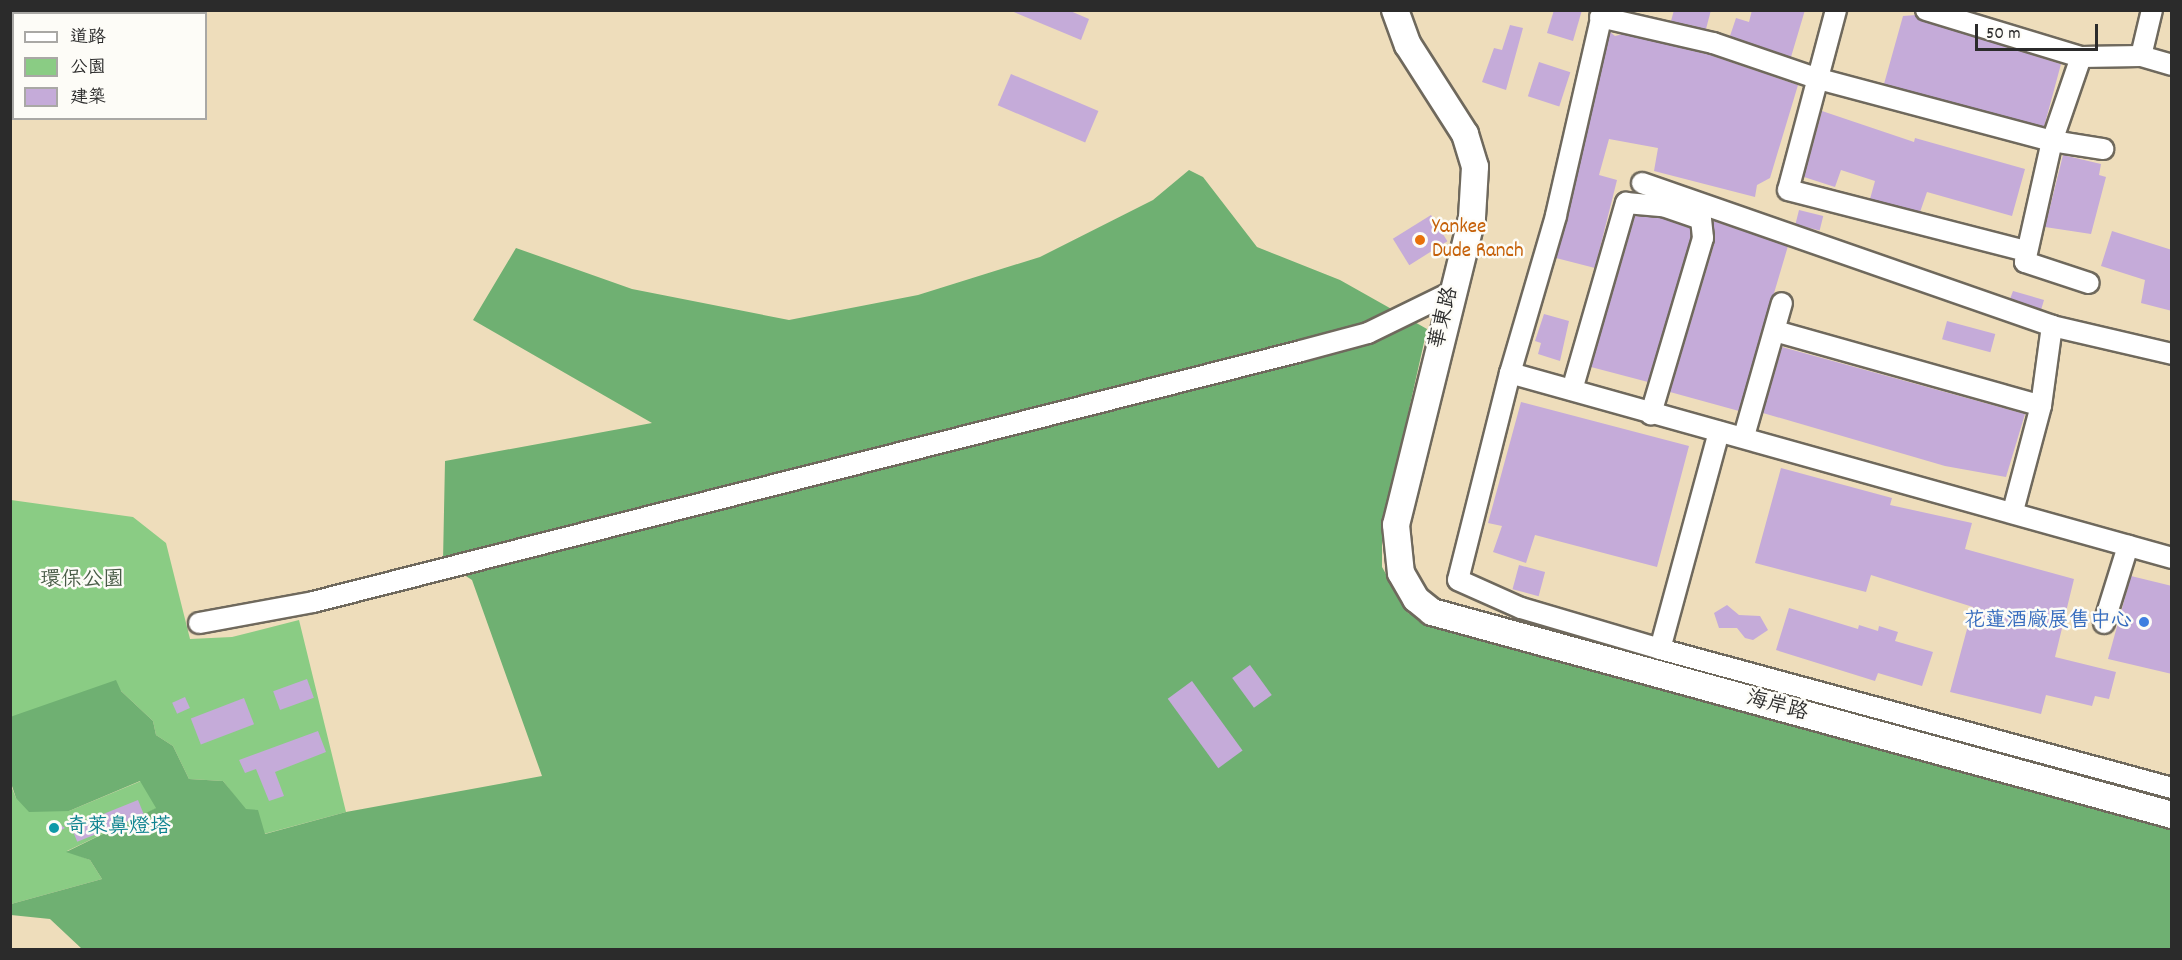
<!DOCTYPE html>
<html>
<head>
<meta charset="utf-8">
<style>
	body { margin:0 }
	#map { position:relative; width:2182px; height:960px; overflow:hidden; background:#edb; font-family:Dekko,"LXGW WenKai TC",sans-serif }
	div>[style] { position:absolute }
	[style*='--x'] { left:calc(var(--x)*1px); top:calc(var(--y)*1px); width:calc(var(--w)*1px); rotate:calc(var(--a)*1deg) }
	.green>* { inset:0; background:#8acc84 }
	.forest>* { inset:0; background:#6fb072 }
	.building>* { inset:0; background:#c5abd9; transform-origin:0 0 }
	.roads { filter:drop-shadow(2px 0 #6f695d) drop-shadow(-2px 0 #6f695d) drop-shadow(0 2px #6f695d) drop-shadow(0 -2px #6f695d) }
	.minor>* { height:20px; margin:-10px; padding:0 10px; transform-origin:10px; border-radius:10px; background:#fff }
	.major>* { height:26px; margin:-13px; padding:0 13px; transform-origin:13px; border-radius:13px; background:#fff }
	.dots>* { width:16px; height:16px; translate:-50% -50%; box-sizing:border-box; border:3px solid #fdfcf7; border-radius:50% }
	span { translate:-50% -50%; white-space:nowrap; text-align:center; line-height:1.15; -webkit-text-stroke:5px #fdfcf7; paint-order:stroke }
	.food-label { font-size:21px; color:#c56008 }
	.left { translate:0 -50%; text-align:left }
	.street-label { font-size:21px; color:#2b2b2b }
	.park-label { font-size:21px; color:#485b46 }
	.shop-label { font-size:21px; color:#366cbe }
	.right { translate:-100% -50%; text-align:right }
	.culture-label { font-size:21px; color:#0d838f }
	.frame { position:absolute; inset:0; border:12px solid #2b2b2b; pointer-events:none }
	.legend { position:absolute; left:12px; top:12px; width:195px; height:108px; box-sizing:border-box; background:#fdfcf7; border:2px solid #a9a8a5; margin:0; padding:8px 10px; list-style:none; font-size:18px; color:#2b2b2b }
	.legend li { display:flex; align-items:center; gap:12px; height:30px }
	.legend b { width:30px; border:2px solid #a9a8a5 }
	.scale { position:absolute; left:1975px; top:24px; width:123px; height:27px; box-sizing:border-box; border:3px solid #2b2b2b; border-top:0; padding-left:8px; font-size:18px; line-height:21px; white-space:nowrap; color:#2b2b2b; -webkit-text-stroke:4px #fdfcf7; paint-order:stroke }
</style>
</head>
<body>
<div id="map">
	<div class="green">
		<i style="clip-path:polygon(11px 500px,133px 517px,166px 543px,190px 639px,232px 637px,299px 620px,346px 812px,264px 834px,223px 781px,189px 779px,173px 746px,156px 735px,153px 721px,121px 691px,11px 717px)"></i>
		<i style="clip-path:polygon(141px 781px,157px 808px,67px 851px,90px 860px,102px 879px,11px 904px,10px 783px,16px 798px,69px 811px)"></i>
	</div>
	<div class="forest">
		<i style="clip-path:polygon(1189px 170px,1203px 177px,1257px 247px,1340px 280px,1427px 329px,1382px 530px,1382px 567px,1408px 613px,2171px 828px,2171px 949px,82px 949px,50px 919px,11px 915px,11px 904px,102px 879px,90px 860px,66px 852px,156px 808px,140px 781px,69px 811px,29px 812px,16px 798px,11px 783px,10px 717px,116px 680px,121px 691px,153px 721px,156px 735px,173px 746px,189px 779px,223px 781px,246px 809px,258px 810px,265px 834px,346px 812px,542px 776px,472px 580px,443px 561px,445px 461px,652px 423px,473px 320px,516px 248px,632px 289px,789px 320px,918px 295px,1040px 257px,1153px 200px)"></i>
	</div>
	<div class="building">
		<i style="clip-path:polygon(1009px 10px,1068px 10px,1089px 19px,1081px 40px)"></i>
		<i style="clip-path:polygon(1554px 10px,1582px 10px,1573px 41px,1547px 33px)"></i>
		<i style="clip-path:polygon(1674px 10px,1711px 10px,1706px 29px,1671px 21px)"></i>
		<i style="clip-path:polygon(1752px 10px,1805px 10px,1791px 57px,1730px 36px,1736px 18px,1749px 22px)"></i>
		<i style="clip-path:polygon(1916px 15px,1923px 21px,2061px 64px,2044px 127px,1884px 84px,1903px 16px)"></i>
		<i style="clip-path:polygon(1510px 25px,1523px 28px,1506px 90px,1482px 82px,1494px 48px,1502px 50px)"></i>
		<i style="clip-path:polygon(1610px 32px,1615px 36px,1623px 34px,1710px 55px,1798px 85px,1770px 178px,1757px 185px,1755px 197px,1654px 171px,1658px 148px,1609px 139px,1599px 175px,1617px 180px,1595px 268px,1556px 258px)"></i>
		<i style="left:1539px;top:62px;width:33px;height:36px;rotate:18deg"></i>
		<i style="left:1011px;top:74px;width:95px;height:34px;rotate:23deg"></i>
		<i style="clip-path:polygon(1822px 111px,1914px 142px,1915px 138px,2025px 169px,2012px 216px,1927px 192px,1920px 212px,1870px 199px,1875px 181px,1841px 170px,1835px 187px,1804px 177px)"></i>
		<i style="clip-path:polygon(2063px 155px,2101px 164px,2099px 175px,2106px 177px,2091px 234px,2045px 227px)"></i>
		<i style="left:1799px;top:210px;width:25px;height:15px;rotate:14deg"></i>
		<i style="left:1431px;top:215px;width:31px;height:45px;rotate:58deg"></i>
		<i style="clip-path:polygon(1635px 216px,1661px 218px,1690px 228px,1691px 237px,1648px 382px,1591px 367px)"></i>
		<i style="clip-path:polygon(1713px 221px,1788px 246px,1739px 411px,1670px 392px,1715px 241px)"></i>
		<i style="clip-path:polygon(2112px 231px,2172px 250px,2172px 311px,2141px 303px,2145px 280px,2101px 266px)"></i>
		<i style="clip-path:polygon(2013px 291px,2044px 300px,2041px 310px,2010px 299px)"></i>
		<i style="clip-path:polygon(1544px 314px,1569px 321px,1560px 361px,1538px 354px,1541px 343px,1535px 341px)"></i>
		<i style="left:1947px;top:321px;width:50px;height:19px;rotate:15deg"></i>
		<i style="clip-path:polygon(1782px 347px,2025px 414px,2006px 477px,1945px 466px,1763px 413px)"></i>
		<i style="clip-path:polygon(1521px 402px,1689px 446px,1657px 567px,1535px 535px,1526px 563px,1493px 552px,1502px 526px,1488px 523px)"></i>
		<i style="clip-path:polygon(1781px 468px,1892px 498px,1890px 505px,1972px 523px,1965px 549px,2074px 579px,2055px 657px,2116px 672px,2109px 699px,2095px 696px,2092px 706px,2046px 695px,2041px 714px,1950px 692px,1973px 607px,1871px 575px,1866px 592px,1755px 563px)"></i>
		<i style="left:1519px;top:565px;width:27px;height:25px;rotate:15deg"></i>
		<i style="clip-path:polygon(2131px 576px,2172px 586px,2172px 674px,2108px 659px)"></i>
		<i style="clip-path:polygon(1727px 605px,1739px 615px,1760px 616px,1768px 630px,1753px 640px,1745px 638px,1737px 628px,1719px 628px,1714px 613px)"></i>
		<i style="clip-path:polygon(1789px 608px,1858px 629px,1859px 625px,1878px 631px,1879px 626px,1898px 632px,1895px 641px,1933px 652px,1922px 686px,1878px 673px,1875px 681px,1776px 650px)"></i>
		<i style="left:1250px;top:665px;width:37px;height:22px;rotate:54deg"></i>
		<i style="left:307px;top:679px;width:20px;height:36px;rotate:70deg"></i>
		<i style="left:1192px;top:681px;width:86px;height:30px;rotate:54deg"></i>
		<i style="left:185px;top:697px;width:12px;height:14px;rotate:66deg"></i>
		<i style="left:244px;top:698px;width:28px;height:57px;rotate:69deg"></i>
		<i style="clip-path:polygon(318px 731px,326px 752px,275px 772px,284px 796px,269px 801px,256px 769px,245px 773px,239px 760px)"></i>
		<i style="left:138px;top:800px;width:16px;height:72px;rotate:68deg"></i>
		<i style="clip-path:polygon(52px 822px,56px 822px,65px 828px,52px 835px,48px 829px)"></i>
	</div>
	<div class="roads">
		<div class="minor">
			<i style="--x:1603;--y:10;--w:211;--a:102.9"></i>
			<i style="--x:1556;--y:216;--w:164;--a:106.3"></i>
			<i style="--x:1510;--y:373;--w:213;--a:104.1"></i>
			<i style="--x:1458;--y:580;--w:69;--a:24"></i>
			<i style="--x:1521;--y:608;--w:145;--a:16.4"></i>
			<i style="--x:1660;--y:649;--w:531;--a:15.19"></i>
			<i style="--x:1836;--y:10;--w:186;--a:104.9"></i>
			<i style="--x:1788;--y:190;--w:246;--a:14.4"></i>
			<i style="--x:1926;--y:10;--w:162;--a:16.9"></i>
			<i style="--x:2081;--y:57;--w:60;--a:-1"></i>
			<i style="--x:2141;--y:56;--w:32;--a:16"></i>
			<i style="--x:1600;--y:17;--w:116;--a:13"></i>
			<i style="--x:1713;--y:43;--w:112;--a:18.8"></i>
			<i style="--x:1819;--y:79;--w:241;--a:14.9"></i>
			<i style="--x:2052;--y:141;--w:52;--a:8.9"></i>
			<i style="--x:2141;--y:56;--w:47;--a:-76.6"></i>
			<i style="--x:2081;--y:57;--w:89;--a:109"></i>
			<i style="--x:2052;--y:141;--w:124;--a:102.6"></i>
			<i style="--x:2025;--y:262;--w:67;--a:18.2"></i>
			<i style="--x:1642;--y:183;--w:434;--a:19.2"></i>
			<i style="--x:2052;--y:326;--w:123;--a:13.1"></i>
			<i style="--x:1775;--y:331;--w:276;--a:15.7"></i>
			<i style="--x:1510;--y:373;--w:687;--a:15.61"></i>
			<i style="--x:1572;--y:390;--w:195;--a:-73.9"></i>
			<i style="--x:1626;--y:203;--w:37;--a:5"></i>
			<i style="--x:1663;--y:206;--w:40;--a:18.9"></i>
			<i style="--x:1701;--y:219;--w:19;--a:84"></i>
			<i style="--x:1703;--y:238;--w:184;--a:106.5"></i>
			<i style="--x:1744;--y:436;--w:138;--a:-74.1"></i>
			<i style="--x:2013;--y:511;--w:109;--a:-75.1"></i>
			<i style="--x:2041;--y:406;--w:81;--a:-82.2"></i>
			<i style="--x:199;--y:623;--w:116;--a:-10.4"></i>
			<i style="--x:313;--y:602;--w:1019;--a:-14.25"></i>
			<i style="--x:1301;--y:351;--w:69;--a:-15"></i>
			<i style="--x:1368;--y:333;--w:91;--a:-26"></i>
			<i style="--x:2104;--y:623;--w:81;--a:-72.7"></i>
			<i style="--x:1660;--y:649;--w:225;--a:-74.8"></i>
		</div>
		<div class="major">
			<i style="--x:1395;--y:10;--w:37;--a:70"></i>
			<i style="--x:1408;--y:45;--w:106;--a:57.4"></i>
			<i style="--x:1465;--y:134;--w:34;--a:73"></i>
			<i style="--x:1475;--y:167;--w:51;--a:93.4"></i>
			<i style="--x:1472;--y:218;--w:316;--a:103.9"></i>
			<i style="--x:1396;--y:525;--w:48;--a:84.1"></i>
			<i style="--x:1401;--y:573;--w:30;--a:60"></i>
			<i style="--x:1416;--y:599;--w:21;--a:39"></i>
			<i style="--x:1432;--y:612;--w:767;--a:15.34"></i>
		</div>
	</div>
	<div class="dots">
		<i style="left:1420px;top:240px;background:#e8710a"></i>
		<i style="left:2144px;top:622px;background:#3f7fe0"></i>
		<i style="left:54px;top:828px;background:#0f9aa8"></i>
	</div>
	<div class="food-label">
		<span class="left" style="left:1432px;top:240px">Yankee<br>Dude Ranch</span>
	</div>
	<div class="street-label">
		<span style="left:1445px;top:318px;rotate:-76deg">華東路</span>
		<span style="left:1777px;top:707px;rotate:15deg">海岸路</span>
	</div>
	<div class="park-label">
		<span style="left:82px;top:581px">環保公園</span>
	</div>
	<div class="shop-label">
		<span class="right" style="left:2132px;top:622px">花蓮酒廠展售中心</span>
	</div>
	<div class="culture-label">
		<span class="left" style="left:66px;top:828px">奇萊鼻燈塔</span>
	</div>
	<div class="frame"></div>
	<ul class="legend">
	<li><b style="height:8px;background:#fff"></b>道路</li>
	<li><b style="height:16px;background:#8acc84"></b>公園</li>
	<li><b style="height:16px;background:#c5abd9"></b>建築</li>
	</ul>
	<div class="scale">50 m</div>
</div>
</body>
</html>
